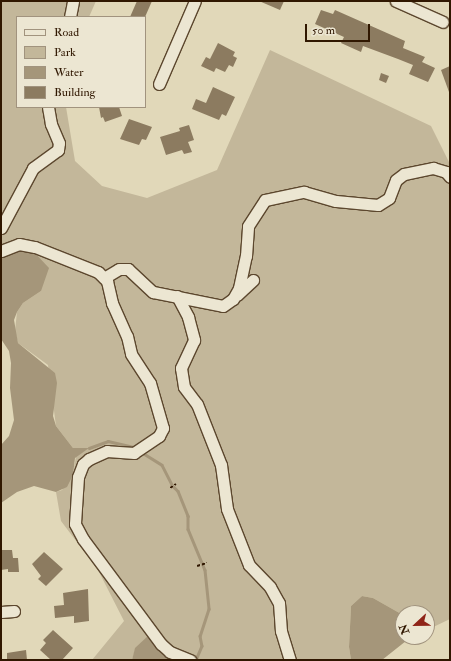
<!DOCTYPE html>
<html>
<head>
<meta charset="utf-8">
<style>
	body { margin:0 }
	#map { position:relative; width:451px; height:661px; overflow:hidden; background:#e1d8b9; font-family:"IM FELL Double Pica",serif }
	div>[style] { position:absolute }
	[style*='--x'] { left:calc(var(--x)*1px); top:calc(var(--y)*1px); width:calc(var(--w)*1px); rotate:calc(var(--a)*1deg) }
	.green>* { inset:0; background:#c3b79a }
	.water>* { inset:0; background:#a5967a }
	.stream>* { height:2.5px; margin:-1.25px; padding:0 1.25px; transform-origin:1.25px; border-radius:1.25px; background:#a5967a }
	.building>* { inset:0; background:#8c7b60 }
	.path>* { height:1.5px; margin-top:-0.75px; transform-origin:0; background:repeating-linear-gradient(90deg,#301700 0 3px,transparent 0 5px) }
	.roads { filter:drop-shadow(1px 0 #5c472e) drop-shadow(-1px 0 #5c472e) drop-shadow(0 1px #5c472e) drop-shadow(0 -1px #5c472e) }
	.minor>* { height:11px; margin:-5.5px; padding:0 5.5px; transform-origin:5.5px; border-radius:5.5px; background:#ece6d2 }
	span { translate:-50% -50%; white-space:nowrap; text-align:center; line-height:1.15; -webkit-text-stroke:4px #ece6d2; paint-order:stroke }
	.frame { position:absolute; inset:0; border:2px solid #301700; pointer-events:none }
	.legend { position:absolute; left:16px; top:16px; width:130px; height:92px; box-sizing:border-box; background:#ece6d2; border:1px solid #a1937e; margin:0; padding:5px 7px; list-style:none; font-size:12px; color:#301700 }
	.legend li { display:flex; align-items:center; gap:8px; height:20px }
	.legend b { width:20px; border:1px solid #a1937e }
	.north { position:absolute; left:395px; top:605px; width:40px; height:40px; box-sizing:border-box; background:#ece6d2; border:1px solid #a1937e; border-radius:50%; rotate:248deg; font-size:11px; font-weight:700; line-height:16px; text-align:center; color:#301700 }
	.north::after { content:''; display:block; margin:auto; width:14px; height:18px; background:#8f2418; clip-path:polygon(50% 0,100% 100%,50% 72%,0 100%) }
	.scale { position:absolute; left:305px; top:24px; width:65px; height:18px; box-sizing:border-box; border:2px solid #301700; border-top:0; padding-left:5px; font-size:12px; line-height:14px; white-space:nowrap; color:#301700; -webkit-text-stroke:3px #ece6d2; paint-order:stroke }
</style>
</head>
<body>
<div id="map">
	<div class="green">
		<i style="clip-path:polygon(1px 1px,96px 1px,89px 17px,17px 17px,17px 107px,66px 107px,75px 161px,102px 186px,147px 198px,217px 170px,270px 50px,431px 126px,450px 164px,450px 619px,427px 630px,427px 613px,403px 613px,403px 615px,373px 598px,362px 596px,351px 606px,349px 647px,351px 660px,180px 660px,135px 650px,132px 660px,92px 660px,124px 621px,98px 570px,61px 521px,56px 492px,62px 490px,73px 475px,76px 456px,87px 449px,73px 448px,56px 426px,48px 365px,18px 343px,15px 331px,17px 312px,23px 303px,41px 291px,1px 257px)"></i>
	</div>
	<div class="water">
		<i style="clip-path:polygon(13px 249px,33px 251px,49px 268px,41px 291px,23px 303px,17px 312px,14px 320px,18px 343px,55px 373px,57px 383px,53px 416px,56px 426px,73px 448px,89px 448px,75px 458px,73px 475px,67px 487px,56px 492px,34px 486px,17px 492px,1px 503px,1px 445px,9px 436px,14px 420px,10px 388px,11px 363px,9px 351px,1px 339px,1px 257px)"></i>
		<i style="clip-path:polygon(362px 596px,373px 598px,403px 615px,403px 637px,411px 637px,382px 660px,351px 660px,349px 647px,351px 606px)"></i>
		<i style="clip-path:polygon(149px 635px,180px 660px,132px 660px,135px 648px)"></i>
	</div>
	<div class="stream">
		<i style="--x:89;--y:448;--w:20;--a:-20"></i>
		<i style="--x:108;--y:441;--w:27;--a:13"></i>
		<i style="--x:143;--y:453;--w:22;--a:32"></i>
		<i style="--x:162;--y:465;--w:22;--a:63"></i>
		<i style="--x:172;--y:485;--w:8;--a:45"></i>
		<i style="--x:178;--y:491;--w:27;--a:68"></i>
		<i style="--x:188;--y:516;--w:13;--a:90"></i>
		<i style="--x:188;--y:529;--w:44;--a:67.5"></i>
		<i style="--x:205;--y:570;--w:39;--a:84"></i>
		<i style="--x:209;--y:609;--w:28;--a:108"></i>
		<i style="--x:200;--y:636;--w:10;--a:79"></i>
		<i style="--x:202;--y:646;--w:15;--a:113"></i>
	</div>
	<div class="building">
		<i style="clip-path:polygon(137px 1px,152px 1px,145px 17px,130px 17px)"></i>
		<i style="clip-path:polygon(259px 1px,284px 1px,280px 10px)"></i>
		<i style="clip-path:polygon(321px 10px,333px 14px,335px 10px,405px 41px,403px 48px,425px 57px,422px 62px,435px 68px,428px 82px,409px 74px,413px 65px,398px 59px,363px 46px,361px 52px,341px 43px,344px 37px,315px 24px)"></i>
		<i style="clip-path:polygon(218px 43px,235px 52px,233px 56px,237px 58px,233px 67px,229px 65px,225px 72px,216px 68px,214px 72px,201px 66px,206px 57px,210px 59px)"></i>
		<i style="clip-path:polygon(450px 66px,450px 92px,449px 92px,441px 70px)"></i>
		<i style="clip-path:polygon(381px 73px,389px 76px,386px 83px,379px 80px)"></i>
		<i style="clip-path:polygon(213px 87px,235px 97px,226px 116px,222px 114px,219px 120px,192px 109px,196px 99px,206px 103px)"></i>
		<i style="clip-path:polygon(99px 107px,119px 107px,122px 116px,105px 122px,103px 117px,101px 118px)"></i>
		<i style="clip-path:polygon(129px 119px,152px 127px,146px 140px,142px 139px,139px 145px,120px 139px)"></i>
		<i style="clip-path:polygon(189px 125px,194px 140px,188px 142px,192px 152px,184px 154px,182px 150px,166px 155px,160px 137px,180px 131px,179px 128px)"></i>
		<i style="clip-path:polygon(1px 550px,12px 550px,13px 558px,18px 558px,19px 572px,8px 572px,8px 569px,1px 570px)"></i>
		<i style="clip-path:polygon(44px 552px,63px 569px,46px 586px,38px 579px,41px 576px,32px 564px)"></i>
		<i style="clip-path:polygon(88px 589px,89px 621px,74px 623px,74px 616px,55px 618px,54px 606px,64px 605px,63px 593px)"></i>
		<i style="clip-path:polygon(53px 630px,73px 648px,62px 660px,51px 660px,40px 650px,46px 643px,43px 640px)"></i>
		<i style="clip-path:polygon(26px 650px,27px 660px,7px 660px,7px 653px)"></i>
	</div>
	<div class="path">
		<i style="--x:170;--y:488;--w:7;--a:-34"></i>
		<i style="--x:197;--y:566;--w:10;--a:-17"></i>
	</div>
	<div class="roads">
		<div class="minor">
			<i style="--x:396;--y:1;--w:51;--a:24.1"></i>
			<i style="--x:70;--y:17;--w:16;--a:-79"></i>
			<i style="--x:159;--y:84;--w:90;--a:-66.6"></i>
			<i style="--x:1;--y:228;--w:68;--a:-61.9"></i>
			<i style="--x:33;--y:168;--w:31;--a:-36"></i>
			<i style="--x:58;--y:150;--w:7;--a:-82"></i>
			<i style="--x:59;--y:143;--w:21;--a:-113"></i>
			<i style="--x:51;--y:124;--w:17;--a:-100"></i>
			<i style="--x:1;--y:251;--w:19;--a:-21"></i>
			<i style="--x:19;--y:244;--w:16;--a:11"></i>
			<i style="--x:35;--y:247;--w:68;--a:21.6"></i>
			<i style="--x:98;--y:272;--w:13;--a:45"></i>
			<i style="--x:107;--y:281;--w:23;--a:77"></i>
			<i style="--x:112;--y:303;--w:36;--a:66"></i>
			<i style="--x:127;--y:336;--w:18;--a:77"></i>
			<i style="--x:131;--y:354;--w:35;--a:57"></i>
			<i style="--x:150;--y:383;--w:47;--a:73.9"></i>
			<i style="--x:163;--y:428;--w:9;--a:117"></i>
			<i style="--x:159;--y:436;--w:30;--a:146"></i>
			<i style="--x:134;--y:453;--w:27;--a:-176"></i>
			<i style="--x:107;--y:451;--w:20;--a:156"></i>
			<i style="--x:89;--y:459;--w:8;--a:140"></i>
			<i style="--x:83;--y:464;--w:14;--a:111"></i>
			<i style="--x:78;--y:477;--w:47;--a:93.7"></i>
			<i style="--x:75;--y:524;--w:17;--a:62"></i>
			<i style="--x:83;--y:539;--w:131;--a:53.4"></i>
			<i style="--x:161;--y:644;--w:12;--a:42"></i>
			<i style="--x:170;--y:652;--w:22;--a:22"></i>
			<i style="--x:104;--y:278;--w:17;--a:-31"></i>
			<i style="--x:119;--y:269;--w:9;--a:0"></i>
			<i style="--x:128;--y:269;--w:34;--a:43"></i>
			<i style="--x:153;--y:292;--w:71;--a:11.3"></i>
			<i style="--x:223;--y:306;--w:12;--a:-35"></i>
			<i style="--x:233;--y:299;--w:13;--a:-61"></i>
			<i style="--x:239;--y:288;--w:33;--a:-78"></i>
			<i style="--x:246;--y:256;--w:30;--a:-86"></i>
			<i style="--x:248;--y:226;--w:31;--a:-57"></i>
			<i style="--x:265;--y:200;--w:40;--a:-12"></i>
			<i style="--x:304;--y:192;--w:33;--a:16"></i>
			<i style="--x:336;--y:201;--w:42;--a:5.4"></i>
			<i style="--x:378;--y:205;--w:13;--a:-32"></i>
			<i style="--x:389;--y:198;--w:19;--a:-69"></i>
			<i style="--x:396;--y:180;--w:10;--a:-37"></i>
			<i style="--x:404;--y:174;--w:30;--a:-12"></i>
			<i style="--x:433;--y:168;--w:14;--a:17"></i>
			<i style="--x:446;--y:172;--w:6;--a:51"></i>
			<i style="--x:237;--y:295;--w:22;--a:-43"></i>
			<i style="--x:177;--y:296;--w:24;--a:62"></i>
			<i style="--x:188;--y:317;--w:24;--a:75"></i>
			<i style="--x:194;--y:340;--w:31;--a:115"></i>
			<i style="--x:181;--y:368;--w:19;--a:81"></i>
			<i style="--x:184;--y:387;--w:21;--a:53"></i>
			<i style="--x:197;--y:404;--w:66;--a:68.5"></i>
			<i style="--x:221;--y:465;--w:44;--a:82.2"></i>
			<i style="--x:227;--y:509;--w:60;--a:68.6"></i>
			<i style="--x:249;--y:565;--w:30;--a:46"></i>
			<i style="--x:270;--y:587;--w:18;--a:61"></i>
			<i style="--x:279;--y:603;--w:28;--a:86"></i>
			<i style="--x:281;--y:631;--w:30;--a:73"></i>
			<i style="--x:1;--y:612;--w:13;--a:-4"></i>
		</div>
	</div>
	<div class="frame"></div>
	<ul class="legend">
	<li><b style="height:5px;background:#ece6d2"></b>Road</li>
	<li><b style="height:11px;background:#c3b79a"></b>Park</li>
	<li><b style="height:11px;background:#a5967a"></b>Water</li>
	<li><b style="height:11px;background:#8c7b60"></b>Building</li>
	</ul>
	<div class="north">N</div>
	<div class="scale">50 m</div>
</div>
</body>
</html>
